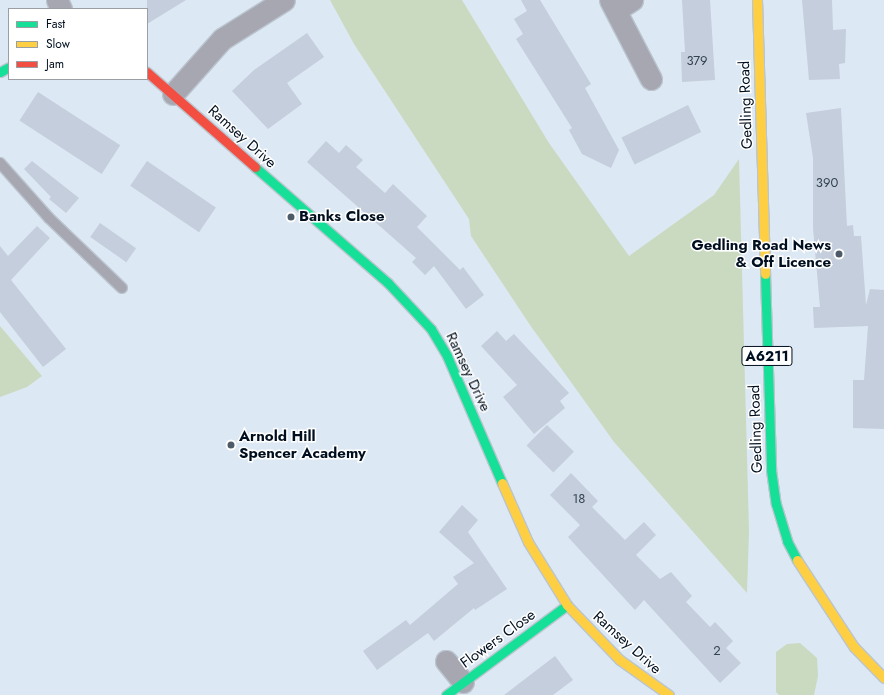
<!DOCTYPE html>
<html>
<head>
<meta charset="utf-8">
<style>
	body { margin:0 }
	#map { position:relative; width:884px; height:695px; overflow:hidden; background:#dce8f3; font-family:Jost,sans-serif }
	div>[style] { position:absolute }
	[style*='--x'] { left:calc(var(--x)*1px); top:calc(var(--y)*1px); width:calc(var(--w)*1px); rotate:calc(var(--a)*1deg) }
	.green>* { inset:0; background:#cadac0 }
	.building>* { inset:0; background:#c4cedc; transform-origin:0 0 }
	.roads { filter:drop-shadow(1px 0 #bac5cf) drop-shadow(-1px 0 #bac5cf) drop-shadow(0 1px #bac5cf) drop-shadow(0 -1px #bac5cf) }
	.lane>* { height:10px; margin:-5px; padding:0 5px; transform-origin:5px; border-radius:5px; background:#a7a7b2 }
	.street>* { height:21px; margin:-10.5px; padding:0 10.5px; transform-origin:10.5px; border-radius:10.5px; background:#a7a7b2 }
	.fast>* { height:9px; margin:-4.5px; padding:0 4.5px; transform-origin:4.5px; border-radius:4.5px; background:#16e098 }
	.slow>* { height:9px; margin:-4.5px; padding:0 4.5px; transform-origin:4.5px; border-radius:4.5px; background:#ffcf43 }
	.jam>* { height:9px; margin:-4.5px; padding:0 4.5px; transform-origin:4.5px; border-radius:4.5px; background:#f24e42 }
	.dots>* { width:11px; height:11px; translate:-50% -50%; box-sizing:border-box; border:2px solid #fff; border-radius:50% }
	span { translate:-50% -50%; white-space:nowrap; text-align:center; line-height:1.15; -webkit-text-stroke:3px #fff; paint-order:stroke }
	.number-label { font-size:13px; color:#344251 }
	.number-label span { -webkit-text-stroke-width:0 }
	.shield-label span { padding:1px 3px; background:#fff; border:1px solid; border-radius:3px; -webkit-text-stroke-width:0 }
	.shield-label { font-size:14px; color:#000f1f; font-weight:700 }
	.street-label { font-size:15px; color:#000f1f }
	.poi-label { font-size:15px; color:#000f1f; font-weight:700 }
	.left { translate:0 -50%; text-align:left }
	.right { translate:-100% -50%; text-align:right }
	.legend { position:absolute; left:8px; top:8px; width:140px; height:72px; box-sizing:border-box; background:#fff; border:1px solid #999fa5; margin:0; padding:5px 7px; list-style:none; font-size:12px; color:#000f1f }
	.legend li { display:flex; align-items:center; gap:8px; height:20px }
	.legend b { width:20px; border:1px solid #999fa5 }
</style>
</head>
<body>
<div id="map">
	<div class="green">
		<i style="clip-path:polygon(330px 0,462px 0,549px 143px,629px 256px,714px 195px,739px 159px,749px 531px,747px 593px,614px 442px,530px 325px,471px 236px,469px 219px,354px 44px)"></i>
		<i style="clip-path:polygon(0 326px,42px 376px,27px 387px,0 397px)"></i>
		<i style="clip-path:polygon(787px 644px,800px 643px,817px 658px,818px 676px,814px 695px,779px 695px,776px 692px,776px 652px)"></i>
	</div>
	<div class="building">
		<i style="clip-path:polygon(147px 0,186px 0,147px 24px)"></i>
		<i style="clip-path:polygon(521px 0,540px 0,591px 84px,585px 88px,619px 150px,611px 168px,582px 154px,569px 130px,572px 128px,516px 39px,523px 34px,514px 19px,527px 11px)"></i>
		<i style="clip-path:polygon(682px 0,710px 0,715px 80px,682px 82px,681px 52px,685px 52px)"></i>
		<i style="clip-path:polygon(802px 0,832px 0,833px 30px,846px 29px,845px 63px,839px 64px,840px 79px,809px 80px)"></i>
		<i style="clip-path:polygon(307px 33px,324px 57px,287px 83px,302px 104px,268px 129px,232px 91px,254px 70px)"></i>
		<i style="left:38px;top:92px;width:98px;height:34px;rotate:33deg"></i>
		<i style="left:688px;top:105px;width:30px;height:74px;rotate:64deg"></i>
		<i style="clip-path:polygon(841px 108px,847px 226px,853px 225px,854px 236px,861px 236px,866px 305px,870px 289px,884px 290px,884px 429px,853px 428px,853px 380px,864px 380px,868px 326px,814px 328px,813px 307px,820px 307px,813px 228px,813px 158px,806px 113px)"></i>
		<i style="clip-path:polygon(326px 141px,339px 153px,346px 145px,363px 160px,356px 167px,385px 193px,393px 184px,427px 216px,417px 227px,460px 270px,463px 267px,484px 295px,466px 309px,434px 266px,425px 275px,412px 262px,416px 258px,307px 162px)"></i>
		<i style="clip-path:polygon(32px 161px,79px 198px,66px 213px,49px 199px,51px 197px,24px 169px)"></i>
		<i style="left:147px;top:161px;width:83px;height:30px;rotate:34deg"></i>
		<i style="left:100px;top:223px;width:44px;height:17px;rotate:35deg"></i>
		<i style="clip-path:polygon(37px 226px,50px 238px,11px 280px,66px 349px,43px 367px,0 312px,0 246px,8px 256px)"></i>
		<i style="clip-path:polygon(497px 331px,506px 341px,514px 334px,569px 393px,560px 401px,565px 408px,534px 434px,503px 397px,517px 385px,481px 346px)"></i>
		<i style="left:547px;top:425px;width:38px;height:29px;rotate:45deg"></i>
		<i style="clip-path:polygon(571px 473px,598px 501px,592px 507px,625px 540px,644px 522px,656px 535px,636px 555px,660px 579px,671px 572px,692px 596px,686px 602px,710px 627px,715px 622px,733px 641px,726px 648px,741px 663px,720px 683px,644px 600px,635px 610px,568px 537px,580px 525px,550px 495px)"></i>
		<i style="clip-path:polygon(462px 505px,478px 520px,468px 532px,507px 589px,475px 610px,474px 608px,434px 641px,428px 633px,377px 670px,363px 651px,406px 620px,410px 625px,458px 584px,453px 577px,474px 563px,439px 532px)"></i>
		<i style="clip-path:polygon(555px 656px,573px 680px,553px 695px,504px 695px)"></i>
	</div>
	<div class="roads">
		<div class="lane">
			<i style="--x:0;--y:163;--w:74;--a:48.3"></i>
			<i style="--x:49;--y:218;--w:101;--a:43.8"></i>
		</div>
		<div class="street">
			<i style="--x:57;--y:0;--w:10;--a:66"></i>
			<i style="--x:610;--y:0;--w:89;--a:62.6"></i>
			<i style="--x:616;--y:10;--w:19;--a:-32"></i>
			<i style="--x:173;--y:94;--w:74;--a:-48.3"></i>
			<i style="--x:222;--y:39;--w:73;--a:-32.2"></i>
			<i style="--x:446;--y:661;--w:27;--a:51"></i>
		</div>
		<div class="fast">
			<i style="--x:0;--y:72;--w:10;--a:-29"></i>
			<i style="--x:255;--y:167;--w:176;--a:41.1"></i>
			<i style="--x:388;--y:283;--w:63;--a:46.9"></i>
			<i style="--x:431;--y:329;--w:31;--a:59"></i>
			<i style="--x:447;--y:356;--w:138;--a:66.6"></i>
			<i style="--x:765;--y:274;--w:196;--a:88.2"></i>
			<i style="--x:771;--y:470;--w:34;--a:82"></i>
			<i style="--x:776;--y:504;--w:39;--a:73"></i>
			<i style="--x:787;--y:541;--w:21;--a:62"></i>
			<i style="--x:446;--y:695;--w:151;--a:-36.6"></i>
		</div>
		<div class="slow">
			<i style="--x:757;--y:0;--w:274;--a:88.3"></i>
			<i style="--x:502;--y:483;--w:64;--a:66.2"></i>
			<i style="--x:528;--y:542;--w:74;--a:58.2"></i>
			<i style="--x:567;--y:605;--w:76;--a:46.1"></i>
			<i style="--x:620;--y:660;--w:60;--a:35.5"></i>
			<i style="--x:797;--y:560;--w:104;--a:56.8"></i>
			<i style="--x:854;--y:647;--w:43;--a:45.9"></i>
		</div>
		<div class="jam">
			<i style="--x:147;--y:72;--w:144;--a:41.3"></i>
		</div>
	</div>
	<div class="dots">
		<i style="left:291px;top:217px;background:#4d5b69"></i>
		<i style="left:839px;top:254px;background:#4d5b69"></i>
		<i style="left:231px;top:445px;background:#4d5b69"></i>
	</div>
	<div class="number-label">
		<span style="left:697px;top:61px">379</span>
		<span style="left:827px;top:183px">390</span>
		<span style="left:579px;top:499px">18</span>
		<span style="left:717px;top:651px">2</span>
	</div>
	<div class="shield-label">
		<span style="left:767px;top:356px">A6211</span>
	</div>
	<div class="street-label">
		<span style="left:746px;top:105px;rotate:-92deg">Gedling Road</span>
		<span style="left:242px;top:137px;rotate:42deg">Ramsey Drive</span>
		<span style="left:468px;top:372px;rotate:65deg">Ramsey Drive</span>
		<span style="left:756px;top:429px;rotate:-92deg">Gedling Road</span>
		<span style="left:498px;top:639px;rotate:-36deg">Flowers Close</span>
		<span style="left:627px;top:643px;rotate:42deg">Ramsey Drive</span>
	</div>
	<div class="poi-label">
		<span class="left" style="left:299px;top:217px">Banks Close</span>
		<span class="right" style="left:831px;top:254px">Gedling Road News<br>&amp; Off Licence</span>
		<span class="left" style="left:239px;top:445px">Arnold Hill<br>Spencer Academy</span>
	</div>
	<ul class="legend">
	<li><b style="height:5px;background:#16e098"></b>Fast</li>
	<li><b style="height:5px;background:#ffcf43"></b>Slow</li>
	<li><b style="height:5px;background:#f24e42"></b>Jam</li>
	</ul>
</div>
</body>
</html>
